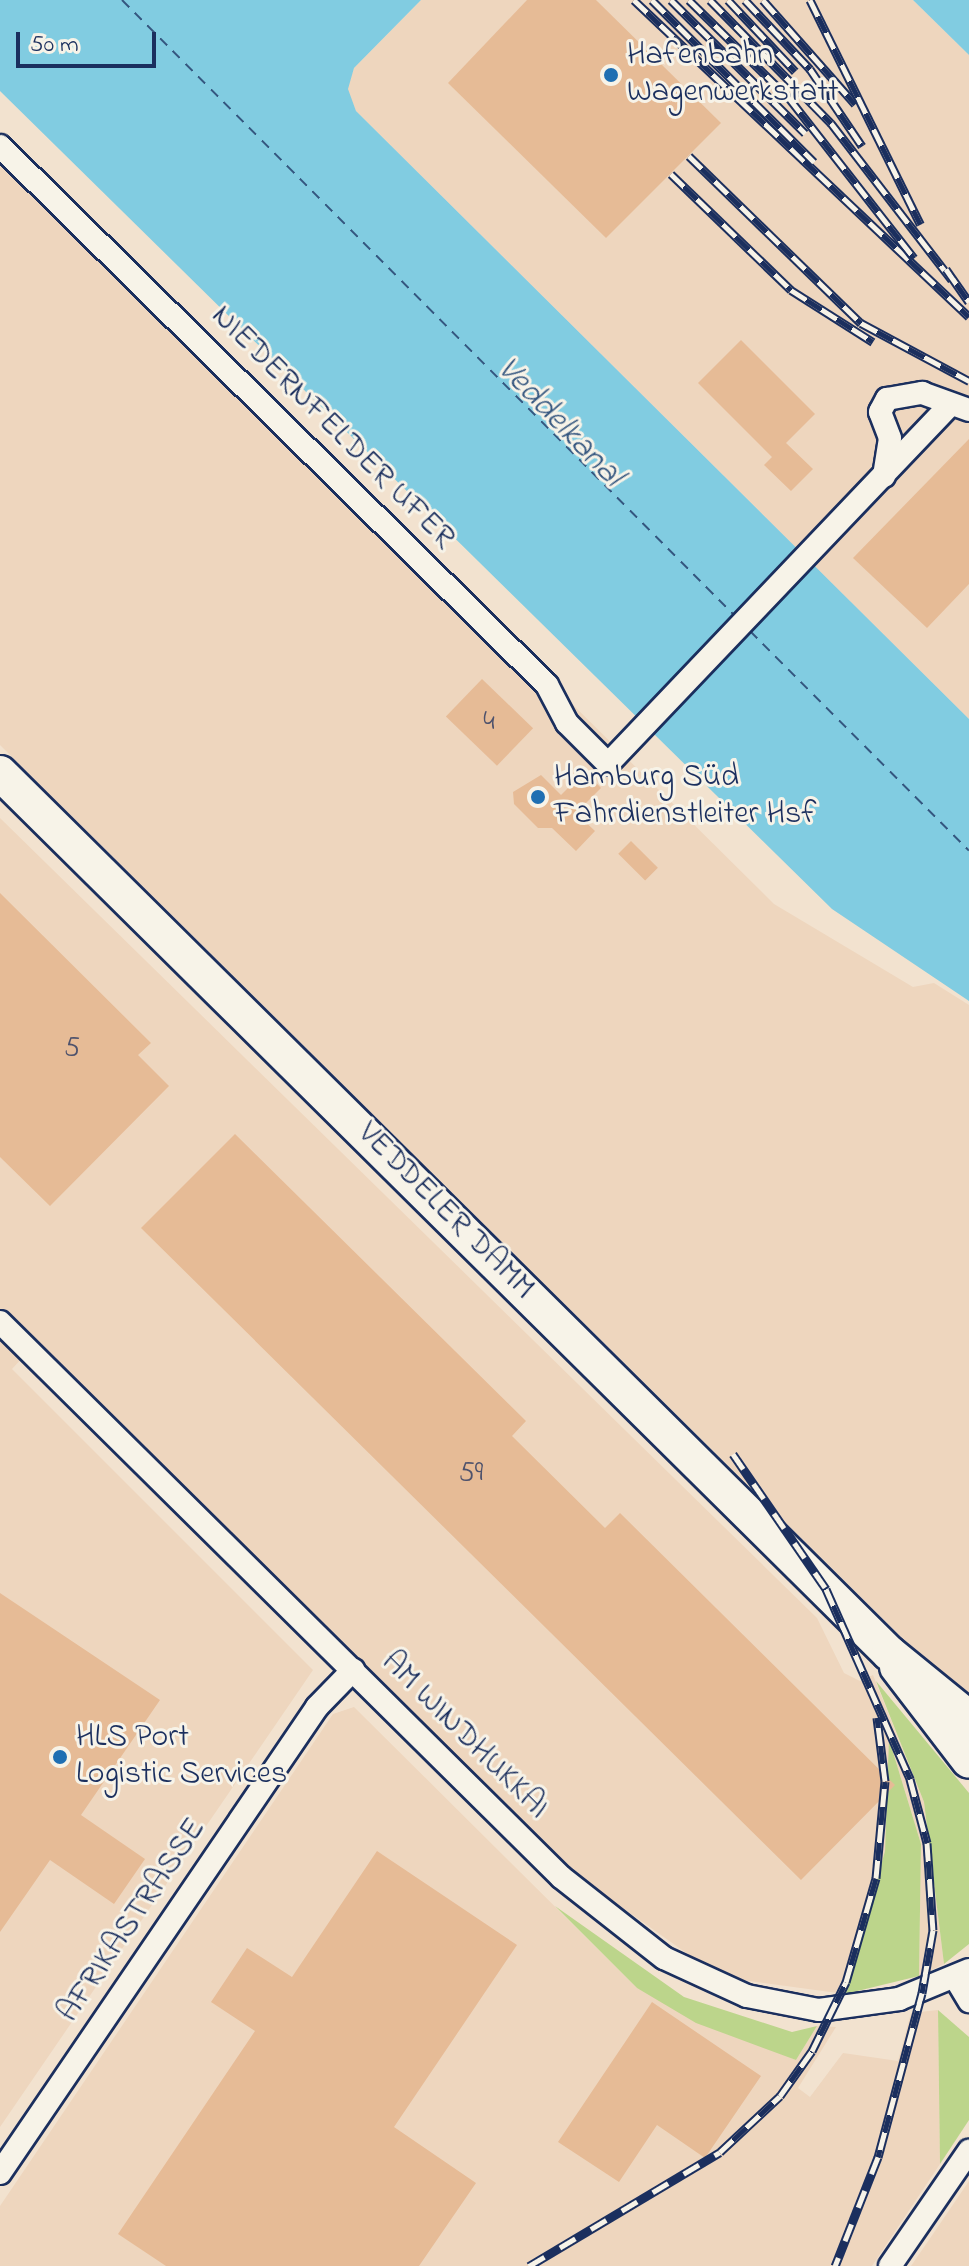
<!DOCTYPE html>
<html>
<head>
<meta charset="utf-8">
<style>
	body { margin:0 }
	#map { position:relative; width:969px; height:2266px; overflow:hidden; background:#f2e2cf; font-family:"Indie Flower",sans-serif }
	div>[style] { position:absolute }
	[style*='--x'] { left:calc(var(--x)*1px); top:calc(var(--y)*1px); width:calc(var(--w)*1px); rotate:calc(var(--a)*1deg) }
	.built>* { inset:0; background:#eed6be }
	.green>* { inset:0; background:#bcd58b }
	.water>* { inset:0; background:#81cce1 }
	.ferry>* { height:2px; margin-top:-1px; transform-origin:0; background:repeating-linear-gradient(90deg,#34567f 0 10px,transparent 0 18px) }
	.building>* { inset:0; background:#e6bb96; transform-origin:0 0 }
	.roads { filter:drop-shadow(2px 0 #1b2f5e) drop-shadow(-2px 0 #1b2f5e) drop-shadow(0 2px #1b2f5e) drop-shadow(0 -2px #1b2f5e) }
	.street>* { height:22px; margin:-11px; padding:0 11px; transform-origin:11px; border-radius:11px; background:#f7f3e8 }
	.primary>* { height:34px; margin:-17px; padding:0 17px; transform-origin:17px; border-radius:17px; background:#f7f3e8 }
	.rail>* { height:9px; margin-top:-4.5px; transform-origin:0; background:repeating-linear-gradient(90deg,#f7f3e8 0 18px,#1b2f5e 0 36px); box-sizing:border-box; border-block:2px solid #1b2f5e }
	.dots>* { width:22px; height:22px; translate:-50% -50%; box-sizing:border-box; border:4px solid #f7f3e8; border-radius:50% }
	span { translate:-50% -50%; white-space:nowrap; text-align:center; line-height:1.15; -webkit-text-stroke:6px #f7f3e8; paint-order:stroke }
	.number-label { font-size:28px; color:#4e526c }
	.number-label span { -webkit-text-stroke-width:0 }
	.poi-label { font-size:32px; color:#1b2f5e }
	.left { translate:0 -50%; text-align:left }
	.street-label { font-size:32px; color:#1b2f5e }
	.water-label { font-size:34px; color:#34567f; font-style:italic }
	.scale { position:absolute; left:16px; top:32px; width:140px; height:36px; box-sizing:border-box; border:4px solid #1b2f5e; border-top:0; padding-left:10px; font-size:24px; line-height:28px; white-space:nowrap; color:#1b2f5e; -webkit-text-stroke:6px #f7f3e8; paint-order:stroke }
</style>
</head>
<body>
<div id="map">
	<div class="built">
		<i style="clip-path:polygon(421px 0,913px 0,969px 55px,969px 719px,356px 111px,347px 89px,354px 68px)"></i>
		<i style="clip-path:polygon(0 137px,774px 904px,913px 987px,934px 983px,969px 1005px,969px 1704px,0 745px)"></i>
		<i style="clip-path:polygon(0 818px,817px 1618px,844px 1673px,860px 1681px,873px 1675px,924px 1802px,944px 1964px,919px 1976px,921px 1844px,890px 1742px,885px 1851px,845px 1994px,735px 1979px,699px 1962px,575px 1874px,38px 1341px,12px 1369px,313px 1670px,0 2127px)"></i>
		<i style="clip-path:polygon(354px 1707px,637px 1988px,796px 2060px,817px 2026px,836px 2027px,798px 2088px,810px 2097px,843px 2053px,898px 2061px,911px 2013px,938px 2010px,940px 2164px,872px 2266px,0 2266px,0 2206px,333px 1714px)"></i>
		<i style="clip-path:polygon(969px 2181px,969px 2266px,911px 2266px,933px 2234px)"></i>
	</div>
	<div class="green">
		<i style="clip-path:polygon(876px 1681px,969px 1793px,969px 1944px,944px 1964px,924px 1802px)"></i>
		<i style="clip-path:polygon(889px 1739px,921px 1844px,919px 1976px,845px 1994px,885px 1851px)"></i>
		<i style="clip-path:polygon(555px 1906px,684px 1997px,792px 2032px,817px 2026px,796px 2060px,696px 2023px,637px 1988px)"></i>
		<i style="clip-path:polygon(938px 2010px,969px 2037px,969px 2120px,940px 2164px)"></i>
	</div>
	<div class="water">
		<i style="clip-path:polygon(0 0,421px 0,354px 68px,348px 89px,356px 111px,969px 719px,969px 1001px,832px 909px,0 91px)"></i>
		<i style="clip-path:polygon(913px 0,969px 0,969px 55px)"></i>
	</div>
	<div class="ferry">
		<i style="--x:122;--y:0;--w:868;--a:45.14"></i>
		<i style="--x:750;--y:631;--w:310;--a:45.1"></i>
	</div>
	<div class="building">
		<i style="clip-path:polygon(527px 0,596px 0,721px 123px,606px 238px,448px 83px)"></i>
		<i style="clip-path:polygon(741px 340px,815px 414px,786px 443px,813px 469px,791px 491px,764px 465px,772px 457px,698px 383px)"></i>
		<i style="clip-path:polygon(969px 439px,969px 584px,927px 628px,853px 558px)"></i>
		<i style="left:482px;top:679px;width:71px;height:52px;rotate:44deg"></i>
		<i style="clip-path:polygon(585px 771px,601px 788px,576px 813px,595px 831px,576px 851px,552px 828px,538px 828px,514px 804px,513px 792px,541px 775px,561px 795px)"></i>
		<i style="left:631px;top:841px;width:38px;height:18px;rotate:45deg"></i>
		<i style="clip-path:polygon(0 893px,151px 1043px,138px 1055px,169px 1086px,50px 1206px,0 1157px)"></i>
		<i style="clip-path:polygon(235px 1134px,526px 1421px,512px 1436px,605px 1528px,620px 1513px,895px 1785px,801px 1880px,141px 1228px)"></i>
		<i style="clip-path:polygon(0 1593px,160px 1700px,81px 1815px,145px 1859px,114px 1904px,50px 1860px,0 1932px)"></i>
		<i style="clip-path:polygon(377px 1851px,517px 1945px,394px 2127px,476px 2183px,419px 2266px,166px 2266px,118px 2234px,255px 2031px,211px 2002px,247px 1948px,292px 1977px)"></i>
		<i style="clip-path:polygon(652px 2002px,761px 2076px,705px 2158px,657px 2125px,619px 2182px,558px 2142px)"></i>
	</div>
	<div class="roads">
		<div class="street">
			<i style="--x:0;--y:146;--w:768;--a:44.58"></i>
			<i style="--x:547;--y:685;--w:43;--a:62.2"></i>
			<i style="--x:567;--y:723;--w:58;--a:45"></i>
			<i style="--x:608;--y:764;--w:496;--a:-46.4"></i>
			<i style="--x:884;--y:476;--w:38;--a:-81"></i>
			<i style="--x:890;--y:438;--w:28;--a:-111"></i>
			<i style="--x:880;--y:412;--w:15;--a:-62"></i>
			<i style="--x:887;--y:399;--w:36;--a:-10"></i>
			<i style="--x:922;--y:393;--w:50;--a:19.9"></i>
			<i style="--x:0;--y:1322;--w:789;--a:44.69"></i>
			<i style="--x:561;--y:1877;--w:131;--a:38.2"></i>
			<i style="--x:664;--y:1958;--w:91;--a:24.6"></i>
			<i style="--x:747;--y:1996;--w:73;--a:11"></i>
			<i style="--x:819;--y:2010;--w:81;--a:-7.8"></i>
			<i style="--x:899;--y:1999;--w:76;--a:-22.5"></i>
			<i style="--x:956;--y:1979;--w:26;--a:59"></i>
			<i style="--x:0;--y:2173;--w:564;--a:-55.77"></i>
			<i style="--x:317;--y:1707;--w:52;--a:-45.8"></i>
			<i style="--x:890;--y:2266;--w:140;--a:-55.5"></i>
		</div>
		<div class="primary">
			<i style="--x:0;--y:773;--w:1251;--a:44.71"></i>
			<i style="--x:889;--y:1653;--w:103;--a:39.1"></i>
			<i style="--x:897;--y:1667;--w:118;--a:52.5"></i>
		</div>
	</div>
	<div class="rail">
		<i style="--x:634;--y:0;--w:461;--a:43.4"></i>
		<i style="--x:652;--y:0;--w:229;--a:45"></i>
		<i style="--x:671;--y:0;--w:189;--a:44.8"></i>
		<i style="--x:689;--y:0;--w:140;--a:44.4"></i>
		<i style="--x:789;--y:98;--w:203;--a:52"></i>
		<i style="--x:710;--y:0;--w:173;--a:45.5"></i>
		<i style="--x:831;--y:123;--w:198;--a:52.4"></i>
		<i style="--x:728;--y:0;--w:98;--a:46.7"></i>
		<i style="--x:745;--y:0;--w:95;--a:46.7"></i>
		<i style="--x:810;--y:69;--w:93;--a:56"></i>
		<i style="--x:763;--y:0;--w:139;--a:48.5"></i>
		<i style="--x:810;--y:0;--w:250;--a:63.8"></i>
		<i style="--x:689;--y:156;--w:240;--a:44.2"></i>
		<i style="--x:861;--y:323;--w:123;--a:28.2"></i>
		<i style="--x:671;--y:174;--w:167;--a:44"></i>
		<i style="--x:791;--y:290;--w:97;--a:32.4"></i>
		<i style="--x:946;--y:269;--w:40;--a:55.1"></i>
		<i style="--x:733;--y:1454;--w:164;--a:55.4"></i>
		<i style="--x:826;--y:1589;--w:208;--a:66.1"></i>
		<i style="--x:910;--y:1779;--w:66;--a:75.1"></i>
		<i style="--x:927;--y:1843;--w:87;--a:86.1"></i>
		<i style="--x:933;--y:1930;--w:64;--a:99.9"></i>
		<i style="--x:922;--y:1993;--w:170;--a:105"></i>
		<i style="--x:878;--y:2157;--w:117;--a:111.5"></i>
		<i style="--x:529;--y:2266;--w:222;--a:-30.8"></i>
		<i style="--x:720;--y:2152;--w:82;--a:-43"></i>
		<i style="--x:780;--y:2096;--w:55;--a:-54.6"></i>
		<i style="--x:812;--y:2051;--w:77;--a:-63.8"></i>
		<i style="--x:846;--y:1982;--w:108;--a:-73.9"></i>
		<i style="--x:876;--y:1878;--w:97;--a:-84.7"></i>
		<i style="--x:885;--y:1781;--w:64;--a:-97.2"></i>
	</div>
	<div class="dots">
		<i style="left:611px;top:75px;background:#1f6fb2"></i>
		<i style="left:538px;top:797px;background:#1f6fb2"></i>
		<i style="left:60px;top:1757px;background:#1f6fb2"></i>
	</div>
	<div class="number-label">
		<span style="left:489px;top:723px">4</span>
		<span style="left:72px;top:1049px">5</span>
		<span style="left:471px;top:1474px">59</span>
	</div>
	<div class="poi-label">
		<span class="left" style="left:627px;top:75px">Hafenbahn<br>Wagenwerkstatt</span>
		<span class="left" style="left:554px;top:797px">Hamburg Süd<br>Fahrdienstleiter Hsf</span>
		<span class="left" style="left:76px;top:1757px">HLS Port<br>Logistic Services</span>
	</div>
	<div class="street-label">
		<span style="left:332px;top:428px;rotate:45deg">NIEDERNFELDER UFER</span>
		<span style="left:445px;top:1212px;rotate:45deg">VEDDELER DAMM</span>
		<span style="left:464px;top:1736px;rotate:45deg">AM WINDHUKKAI</span>
		<span style="left:133px;top:1921px;rotate:-56deg">AFRIKASTRASSE</span>
	</div>
	<div class="water-label">
		<span style="left:559px;top:423px;rotate:46deg">Veddelkanal</span>
	</div>
	<div class="scale">50 m</div>
</div>
</body>
</html>
